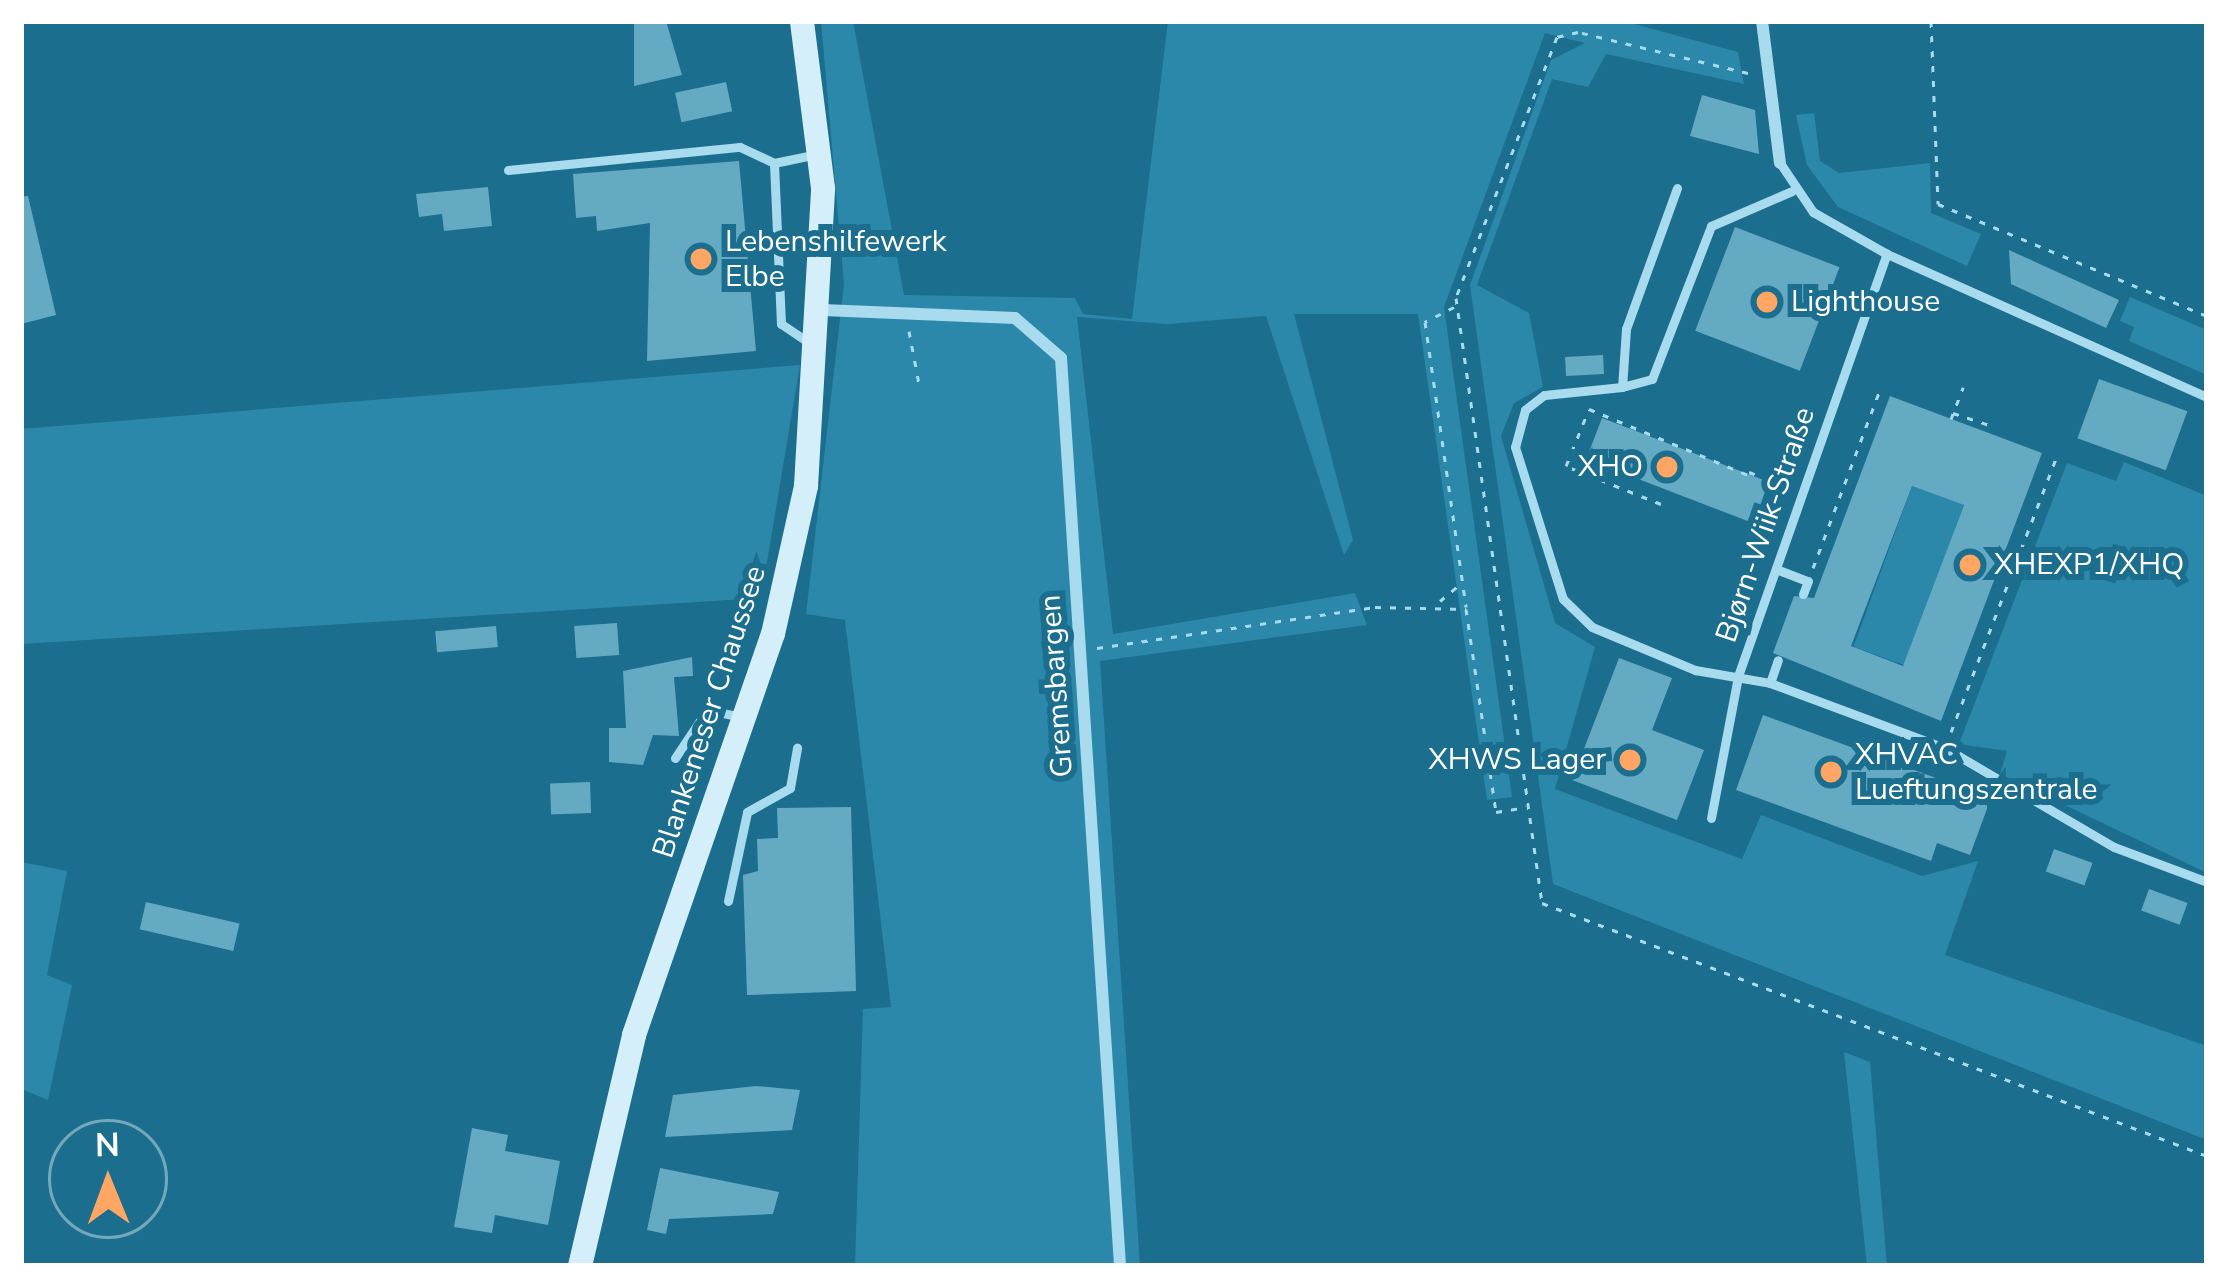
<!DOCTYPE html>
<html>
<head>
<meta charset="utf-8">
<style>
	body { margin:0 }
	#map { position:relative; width:2228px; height:1287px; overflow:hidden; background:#1b6e8e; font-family:"Nunito Sans",sans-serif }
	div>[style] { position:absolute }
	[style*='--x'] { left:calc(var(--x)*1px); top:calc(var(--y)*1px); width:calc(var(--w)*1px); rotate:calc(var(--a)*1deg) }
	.green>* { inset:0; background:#2b88aa; transform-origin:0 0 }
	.building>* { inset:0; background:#65aac3; transform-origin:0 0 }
	.path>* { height:3px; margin-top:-1.5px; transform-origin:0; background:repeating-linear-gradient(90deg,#a8dbee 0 6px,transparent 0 15px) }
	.lane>* { height:9px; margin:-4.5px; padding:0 4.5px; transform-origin:4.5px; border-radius:4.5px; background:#a8dbee }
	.street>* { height:12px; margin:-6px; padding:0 6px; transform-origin:6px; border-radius:6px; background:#a8dbee }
	.secondary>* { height:24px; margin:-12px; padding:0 12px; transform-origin:12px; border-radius:12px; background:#d5effa }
	.dots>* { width:33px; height:33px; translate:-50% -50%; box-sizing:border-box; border:6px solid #1b6e8e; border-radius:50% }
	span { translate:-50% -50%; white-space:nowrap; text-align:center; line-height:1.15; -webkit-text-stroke:12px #1b6e8e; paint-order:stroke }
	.poi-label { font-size:30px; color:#fff }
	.left { translate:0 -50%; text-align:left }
	.right { translate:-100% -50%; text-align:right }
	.street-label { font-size:30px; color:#fff }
	.frame { position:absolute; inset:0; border:24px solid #fff; pointer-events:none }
	.north { position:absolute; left:48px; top:1119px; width:120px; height:120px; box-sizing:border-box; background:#1b6e8e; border:3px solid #76a8bb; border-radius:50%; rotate:359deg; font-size:33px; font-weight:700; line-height:48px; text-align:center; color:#fff }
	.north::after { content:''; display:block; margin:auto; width:42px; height:54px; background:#ffa664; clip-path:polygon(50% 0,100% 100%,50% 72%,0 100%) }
</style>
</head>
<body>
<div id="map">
	<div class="green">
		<i style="clip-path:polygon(821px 21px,853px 21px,904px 295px,1075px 298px,1083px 314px,1132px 319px,1168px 21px,1623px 21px,1738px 52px,1744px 84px,1606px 54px,1588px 87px,1552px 79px,1477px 285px,1529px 313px,1543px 387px,1514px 403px,1501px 436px,1555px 623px,1595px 647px,1555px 789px,1742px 859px,1761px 815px,1922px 876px,1978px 861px,1945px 955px,2207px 1046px,2207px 1140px,1553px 884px,1470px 285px,1551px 60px,1585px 43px,1545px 33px,1444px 307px,1512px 797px,1487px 800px,1418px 314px,1294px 314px,1353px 540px,1344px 555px,1266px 316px,1167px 324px,1077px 317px,1113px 634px,1355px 593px,1367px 625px,1100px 661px,1140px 1266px,855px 1266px,863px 1009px,891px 1007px,845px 620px,806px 614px,844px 284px)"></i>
		<i style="clip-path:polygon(1814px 113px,1820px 161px,1839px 173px,1930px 163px,1931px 213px,1981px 234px,1967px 266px,1838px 207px,1807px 165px,1796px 115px)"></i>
		<i style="clip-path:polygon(2130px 297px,2207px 330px,2207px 375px,2129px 341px,2134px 327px,2120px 321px)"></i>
		<i style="clip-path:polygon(800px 365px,761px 598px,21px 644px,21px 429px)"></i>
		<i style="clip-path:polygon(2124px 462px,2207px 496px,2207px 873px,2000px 774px,2007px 751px,1959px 744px,2067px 463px,2116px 481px)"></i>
		<i style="left:1912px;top:486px;width:55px;height:171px;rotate:20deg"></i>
		<i style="clip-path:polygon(21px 862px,67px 871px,47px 975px,72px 985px,48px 1100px,21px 1089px)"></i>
		<i style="clip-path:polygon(1844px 1052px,1870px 1062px,1887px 1266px,1867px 1266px)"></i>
	</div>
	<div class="building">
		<i style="clip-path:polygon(634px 21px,666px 21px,682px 75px,634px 86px)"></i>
		<i style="left:726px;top:82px;width:30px;height:52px;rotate:78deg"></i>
		<i style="clip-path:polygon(1702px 95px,1755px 110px,1759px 154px,1690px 136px)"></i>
		<i style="clip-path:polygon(739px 161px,756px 351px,647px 361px,650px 223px,597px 231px,596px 216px,576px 218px,573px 174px)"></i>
		<i style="clip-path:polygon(488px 187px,492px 226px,444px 231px,442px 214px,419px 217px,416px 194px)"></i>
		<i style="clip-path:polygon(28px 196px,56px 315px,21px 324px,21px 197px)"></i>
		<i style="left:1735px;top:227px;width:112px;height:111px;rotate:21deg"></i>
		<i style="clip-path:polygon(2009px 250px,2119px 300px,2106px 328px,2011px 284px)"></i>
		<i style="left:1603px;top:355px;width:19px;height:38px;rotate:87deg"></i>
		<i style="left:2099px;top:379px;width:94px;height:63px;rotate:20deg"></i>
		<i style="clip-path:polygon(evenodd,1890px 396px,2042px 453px,1941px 721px,1773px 653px,1794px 596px,1814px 598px,1890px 396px,1912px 486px,1964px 505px,1903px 666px,1851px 646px,1912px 486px)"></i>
		<i style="left:1602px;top:418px;width:187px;height:44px;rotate:21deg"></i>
		<i style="left:617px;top:623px;width:32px;height:43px;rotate:86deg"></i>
		<i style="left:496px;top:626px;width:21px;height:61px;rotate:85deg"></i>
		<i style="clip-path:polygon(692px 657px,693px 676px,674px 677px,679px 736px,653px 735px,643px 765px,609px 762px,609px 728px,626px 728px,623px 671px)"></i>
		<i style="clip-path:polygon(1619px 658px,1672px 678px,1652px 730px,1704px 750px,1677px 820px,1572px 780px)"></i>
		<i style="clip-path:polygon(1763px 715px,1991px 798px,1970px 855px,1937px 843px,1931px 861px,1736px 790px)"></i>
		<i style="left:590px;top:782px;width:31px;height:40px;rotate:88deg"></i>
		<i style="clip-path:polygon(851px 807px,856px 991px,747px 995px,743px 875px,758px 871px,757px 839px,778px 838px,777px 808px)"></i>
		<i style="left:2054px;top:849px;width:41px;height:24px;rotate:20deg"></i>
		<i style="left:2149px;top:889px;width:41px;height:23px;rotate:20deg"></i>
		<i style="left:146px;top:902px;width:96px;height:28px;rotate:13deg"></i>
		<i style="clip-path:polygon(756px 1086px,800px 1090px,792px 1130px,665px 1137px,673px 1095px)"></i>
		<i style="clip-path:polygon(472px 1128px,508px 1135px,505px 1151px,560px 1161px,548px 1225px,495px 1215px,492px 1233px,454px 1227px)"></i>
		<i style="clip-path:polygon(660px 1168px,779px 1192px,773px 1214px,669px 1219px,666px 1234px,647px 1230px)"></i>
	</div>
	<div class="path">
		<i style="--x:1931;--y:21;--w:183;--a:87.8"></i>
		<i style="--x:1938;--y:204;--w:291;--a:22.6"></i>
		<i style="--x:1748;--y:73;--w:175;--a:-166.4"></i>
		<i style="--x:1578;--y:32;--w:22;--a:167"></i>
		<i style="--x:1557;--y:37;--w:280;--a:111.2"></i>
		<i style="--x:1456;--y:298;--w:611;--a:81.91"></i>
		<i style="--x:1542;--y:903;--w:712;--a:20.83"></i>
		<i style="--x:1454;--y:307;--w:33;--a:153"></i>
		<i style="--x:1425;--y:322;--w:288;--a:81.8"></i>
		<i style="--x:909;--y:331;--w:54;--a:79.3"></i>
		<i style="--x:1953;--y:413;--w:41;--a:18.4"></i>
		<i style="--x:1951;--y:419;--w:34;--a:-69"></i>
		<i style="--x:1749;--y:472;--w:44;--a:21.3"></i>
		<i style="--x:1661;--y:504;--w:102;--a:-158.2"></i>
		<i style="--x:1566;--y:466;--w:61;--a:-68"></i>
		<i style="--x:1589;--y:409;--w:172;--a:22.5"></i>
		<i style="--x:1813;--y:568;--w:188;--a:-69.4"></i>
		<i style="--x:1440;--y:601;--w:26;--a:-40"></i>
		<i style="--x:1097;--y:648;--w:281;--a:-8.4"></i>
		<i style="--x:1375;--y:607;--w:91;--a:1.3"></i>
		<i style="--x:1466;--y:609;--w:205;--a:81.6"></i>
		<i style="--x:1496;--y:812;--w:30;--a:-9"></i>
		<i style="--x:1951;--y:732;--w:292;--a:-69"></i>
	</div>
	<div class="lane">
		<i style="--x:1780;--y:163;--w:59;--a:56"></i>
		<i style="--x:1813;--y:212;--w:85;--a:29.6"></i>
		<i style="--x:1887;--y:254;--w:350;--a:24.1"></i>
		<i style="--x:508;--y:170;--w:233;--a:-5.7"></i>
		<i style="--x:740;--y:147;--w:38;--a:25"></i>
		<i style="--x:1677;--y:188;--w:150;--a:109.9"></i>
		<i style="--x:1626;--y:329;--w:58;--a:93.9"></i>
		<i style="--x:1622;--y:387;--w:78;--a:174.1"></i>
		<i style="--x:1544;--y:395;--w:24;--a:142"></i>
		<i style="--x:1525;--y:410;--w:38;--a:105"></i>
		<i style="--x:1515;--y:447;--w:159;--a:72.5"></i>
		<i style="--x:1563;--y:599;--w:40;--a:44"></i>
		<i style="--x:1592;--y:627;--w:112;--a:22.7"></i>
		<i style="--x:1695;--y:670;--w:76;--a:9.8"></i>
		<i style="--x:1770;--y:683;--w:187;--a:20.4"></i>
		<i style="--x:1945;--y:748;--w:196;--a:30.4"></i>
		<i style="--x:2114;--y:847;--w:99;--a:20.6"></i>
		<i style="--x:811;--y:344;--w:36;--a:-146"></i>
		<i style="--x:781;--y:324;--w:161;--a:-92.5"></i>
		<i style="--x:774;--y:163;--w:45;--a:-11.6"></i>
		<i style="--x:1622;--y:387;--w:31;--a:-15"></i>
		<i style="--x:1652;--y:379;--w:164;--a:-68.9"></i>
		<i style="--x:1711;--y:226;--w:88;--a:-23.4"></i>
		<i style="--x:1776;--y:569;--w:34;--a:21"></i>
		<i style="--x:1808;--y:581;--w:14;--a:111"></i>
		<i style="--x:1770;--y:683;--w:24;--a:-71"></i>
		<i style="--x:675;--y:758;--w:58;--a:-56.3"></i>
		<i style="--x:707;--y:710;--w:33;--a:11"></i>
		<i style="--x:1711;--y:818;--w:145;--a:-79.2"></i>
		<i style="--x:1738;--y:676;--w:448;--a:-70.6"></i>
		<i style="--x:728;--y:901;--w:91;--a:-77.9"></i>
		<i style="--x:747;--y:812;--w:49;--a:-29.2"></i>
		<i style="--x:790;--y:788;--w:41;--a:-80.1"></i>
	</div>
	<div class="street">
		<i style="--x:1762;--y:21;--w:143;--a:82.8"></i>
		<i style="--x:823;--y:310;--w:192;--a:2.4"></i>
		<i style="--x:1015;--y:318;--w:61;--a:41"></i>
		<i style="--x:1061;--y:358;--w:910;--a:86.28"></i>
	</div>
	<div class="secondary">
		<i style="--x:580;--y:1266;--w:237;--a:-76.8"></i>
		<i style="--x:634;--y:1035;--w:424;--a:-70.9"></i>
		<i style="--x:773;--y:634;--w:152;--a:-77.4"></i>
		<i style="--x:806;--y:486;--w:298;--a:-86.7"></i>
		<i style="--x:823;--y:188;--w:168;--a:-97.2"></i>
	</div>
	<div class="dots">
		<i style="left:701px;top:259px;background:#ffa664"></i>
		<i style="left:1767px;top:302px;background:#ffa664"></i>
		<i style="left:1667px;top:467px;background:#ffa664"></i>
		<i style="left:1970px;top:565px;background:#ffa664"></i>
		<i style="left:1630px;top:760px;background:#ffa664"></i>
		<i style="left:1831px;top:772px;background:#ffa664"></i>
	</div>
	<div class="poi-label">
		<span class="left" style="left:725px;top:259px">Lebenshilfewerk<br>Elbe</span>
		<span class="left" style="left:1791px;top:302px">Lighthouse</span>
		<span class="right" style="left:1643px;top:467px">XHO</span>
		<span class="left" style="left:1994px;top:565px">XHEXP1/XHQ</span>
		<span class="left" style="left:1855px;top:772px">XHVAC<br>Lueftungszentrale</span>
		<span class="right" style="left:1606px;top:760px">XHWS Lager</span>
	</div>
	<div class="street-label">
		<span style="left:1766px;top:525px;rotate:-71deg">Bjørn-Wiik-Straße</span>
		<span style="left:1057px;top:686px;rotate:-94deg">Gremsbargen</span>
		<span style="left:710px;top:712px;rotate:-72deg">Blankeneser Chaussee</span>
	</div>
	<div class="frame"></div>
	<div class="north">N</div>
</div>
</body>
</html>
